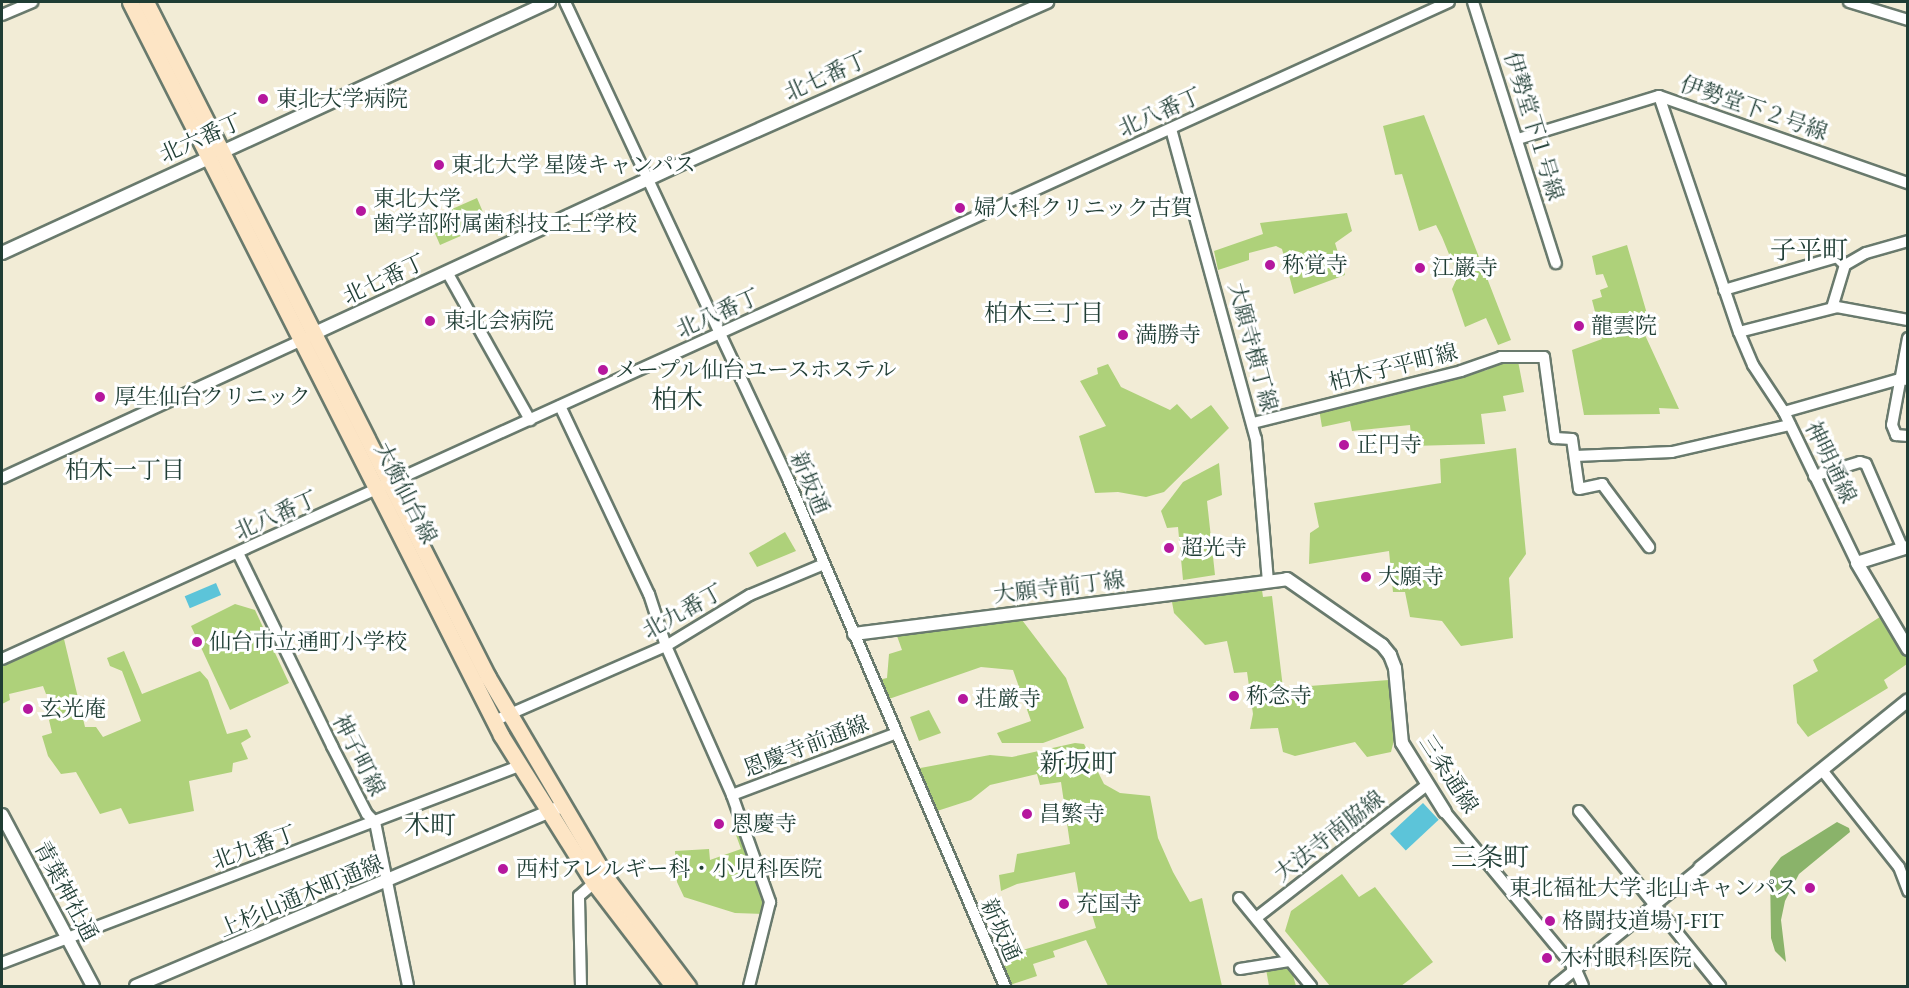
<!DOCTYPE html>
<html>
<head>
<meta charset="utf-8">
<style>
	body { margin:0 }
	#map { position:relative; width:1909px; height:988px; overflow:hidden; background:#f2ecd6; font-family:"EB Garamond","Noto Serif JP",serif }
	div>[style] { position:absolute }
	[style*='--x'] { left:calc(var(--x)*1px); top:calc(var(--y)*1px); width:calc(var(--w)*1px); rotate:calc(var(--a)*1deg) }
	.green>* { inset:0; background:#aed17a }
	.forest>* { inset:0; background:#8ab36a }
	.water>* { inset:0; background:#5cc4d9; transform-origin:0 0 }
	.roads { filter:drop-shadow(2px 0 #697a6d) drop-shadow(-2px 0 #697a6d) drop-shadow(0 2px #697a6d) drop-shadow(0 -2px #697a6d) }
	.minor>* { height:10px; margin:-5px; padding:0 5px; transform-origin:5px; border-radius:5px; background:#fff }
	.tertiary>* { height:12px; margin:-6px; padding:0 6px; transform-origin:6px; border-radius:6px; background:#fff }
	.secondary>* { height:15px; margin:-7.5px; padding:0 7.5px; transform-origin:7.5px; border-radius:7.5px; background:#fde5c5 }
	.dots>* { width:16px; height:16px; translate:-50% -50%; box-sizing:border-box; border:3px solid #fff; border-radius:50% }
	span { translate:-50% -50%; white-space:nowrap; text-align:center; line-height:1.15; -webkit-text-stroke:6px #fff; paint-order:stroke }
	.street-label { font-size:22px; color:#1f3d34 }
	.poi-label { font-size:22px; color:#1f3d34 }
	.left { translate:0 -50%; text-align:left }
	.right { translate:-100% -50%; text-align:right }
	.neighbourhood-label { font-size:24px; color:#1f3d34 }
	.quarter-label { font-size:26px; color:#1f3d34 }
	.frame { position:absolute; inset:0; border:3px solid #1f3d34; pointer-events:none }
</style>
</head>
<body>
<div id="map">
	<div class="green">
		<i style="clip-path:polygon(1424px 115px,1511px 340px,1498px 345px,1486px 318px,1465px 327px,1452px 289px,1458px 276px,1442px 237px,1436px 225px,1419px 231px,1402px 174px,1395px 175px,1383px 126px)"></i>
		<i style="clip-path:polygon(477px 198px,488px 224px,440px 245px,431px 224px,445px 219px,443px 213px)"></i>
		<i style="clip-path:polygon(1347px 213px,1352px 231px,1335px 243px,1345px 275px,1294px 294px,1282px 249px,1276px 246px,1249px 253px,1249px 260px,1218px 270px,1214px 251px,1263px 234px,1260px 223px)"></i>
		<i style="clip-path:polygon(1627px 245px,1652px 331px,1645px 335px,1679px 409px,1659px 408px,1660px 414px,1584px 415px,1572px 350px,1602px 339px,1592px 300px,1602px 297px,1600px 290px,1608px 287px,1603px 274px,1596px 275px,1592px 256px)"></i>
		<i style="clip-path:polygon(1502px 359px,1518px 361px,1524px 392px,1503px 396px,1506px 411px,1481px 414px,1485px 444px,1412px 446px,1410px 425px,1352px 431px,1350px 421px,1322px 427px,1319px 409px,1487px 370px)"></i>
		<i style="clip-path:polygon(1108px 364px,1121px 387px,1170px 410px,1177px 404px,1191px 419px,1211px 405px,1229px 428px,1164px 492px,1146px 497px,1118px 492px,1095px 493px,1079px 436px,1106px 426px,1080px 381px,1098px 374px,1097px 368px)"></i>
		<i style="clip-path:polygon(1516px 448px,1526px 554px,1509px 578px,1513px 638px,1461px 646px,1442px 621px,1410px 617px,1405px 592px,1393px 592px,1389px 551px,1309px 564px,1310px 533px,1319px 527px,1314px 503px,1441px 483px,1440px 459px)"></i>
		<i style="clip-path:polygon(1219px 463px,1222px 495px,1207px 501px,1215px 575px,1183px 580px,1178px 527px,1167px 528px,1161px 511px,1183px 482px)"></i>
		<i style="clip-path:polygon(785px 532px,796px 551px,757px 567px,749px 553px)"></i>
		<i style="clip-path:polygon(1262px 590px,1263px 597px,1272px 596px,1283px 688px,1389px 680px,1394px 740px,1391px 752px,1367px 757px,1355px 742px,1295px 756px,1283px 752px,1278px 728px,1250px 729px,1253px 714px,1247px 672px,1234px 673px,1227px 641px,1205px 645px,1174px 613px,1172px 602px)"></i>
		<i style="clip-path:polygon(235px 604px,255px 610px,289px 683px,230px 710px,191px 626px)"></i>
		<i style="clip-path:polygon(1883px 615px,1907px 654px,1907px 664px,1884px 680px,1888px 688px,1808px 737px,1797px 723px,1793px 685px,1818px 671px,1813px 660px)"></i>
		<i style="clip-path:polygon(1022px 620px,1066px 678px,1084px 728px,1043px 743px,1002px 743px,997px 733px,1031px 721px,1013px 670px,981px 667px,886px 700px,878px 680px,887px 678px,889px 654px,902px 650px,897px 636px)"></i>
		<i style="clip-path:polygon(64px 639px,85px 727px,96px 727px,103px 737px,141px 721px,122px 671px,110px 666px,107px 658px,124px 651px,142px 694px,200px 671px,208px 680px,227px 734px,247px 729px,251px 737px,241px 743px,248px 759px,233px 763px,232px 772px,189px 781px,194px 811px,129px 824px,121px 808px,100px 814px,76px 772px,61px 774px,48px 756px,42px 736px,52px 733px,49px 720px,55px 717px,50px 694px,46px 694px,43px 686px,9px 694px,10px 700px,2px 704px,2px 666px)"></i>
		<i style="clip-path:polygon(929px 710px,941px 733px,919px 741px,910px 717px)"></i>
		<i style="clip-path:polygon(1075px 743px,1084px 744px,1104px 784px,1120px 793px,1150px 796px,1158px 838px,1173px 872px,1190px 902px,1202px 898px,1222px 986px,1108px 986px,1086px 940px,1053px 951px,1055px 957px,1033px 964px,1037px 976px,1010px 985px,999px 957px,1096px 928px,1086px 894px,1079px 895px,1075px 872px,1017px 884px,1001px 891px,999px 875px,1014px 872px,1017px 854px,1070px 844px,1061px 782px,1040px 785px,1037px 774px,990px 785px,971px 800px,934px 812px,915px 769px,990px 755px,1012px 757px)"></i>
		<i style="clip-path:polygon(743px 833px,767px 900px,767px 914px,735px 913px,684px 897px,677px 882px,675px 851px,709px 849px,710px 860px,741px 849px,736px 835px)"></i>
		<i style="clip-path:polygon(1342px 874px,1359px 897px,1375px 887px,1433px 962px,1401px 986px,1330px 986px,1285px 931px,1291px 911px)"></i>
		<i style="clip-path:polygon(1290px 965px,1296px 986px,1269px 986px,1266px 969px)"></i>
	</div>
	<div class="forest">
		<i style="clip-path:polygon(1837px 822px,1849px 828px,1850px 832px,1799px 874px,1785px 901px,1781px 920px,1786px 962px,1775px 951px,1771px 938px,1770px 871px,1781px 857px)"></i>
	</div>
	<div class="water">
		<i style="left:216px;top:583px;width:13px;height:34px;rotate:67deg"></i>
		<i style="left:1423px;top:803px;width:23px;height:45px;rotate:47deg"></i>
	</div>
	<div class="roads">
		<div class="minor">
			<i style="--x:565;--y:2;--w:527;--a:64.94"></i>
			<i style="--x:788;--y:479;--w:551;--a:66.83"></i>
			<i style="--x:1473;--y:2;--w:274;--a:72.4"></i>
			<i style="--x:1849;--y:2;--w:62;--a:17"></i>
			<i style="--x:2;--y:15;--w:33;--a:-23"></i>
			<i style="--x:1659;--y:96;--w:249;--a:71.3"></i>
			<i style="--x:1739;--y:332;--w:36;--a:67"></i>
			<i style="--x:1753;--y:365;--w:56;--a:56.6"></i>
			<i style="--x:1784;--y:412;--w:168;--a:64.2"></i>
			<i style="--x:1171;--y:129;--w:321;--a:74.7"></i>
			<i style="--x:1256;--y:439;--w:143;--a:85.2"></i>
			<i style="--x:1518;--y:139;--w:147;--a:-17"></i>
			<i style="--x:1659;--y:96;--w:264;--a:19.3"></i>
			<i style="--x:447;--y:272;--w:170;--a:60.7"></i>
			<i style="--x:1724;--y:290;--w:118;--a:-16.3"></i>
			<i style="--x:1837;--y:257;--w:11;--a:45"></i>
			<i style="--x:1832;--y:308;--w:45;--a:-73.2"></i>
			<i style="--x:1845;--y:265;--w:24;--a:-30"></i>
			<i style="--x:1866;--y:253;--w:44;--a:-15.9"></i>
			<i style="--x:1739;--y:332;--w:101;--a:-14.3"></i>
			<i style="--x:1837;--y:307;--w:72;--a:10.4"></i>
			<i style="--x:1908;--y:338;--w:88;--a:100.4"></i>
			<i style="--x:1892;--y:425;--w:11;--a:68"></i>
			<i style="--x:1896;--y:435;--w:12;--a:5"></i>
			<i style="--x:560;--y:406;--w:208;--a:64.7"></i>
			<i style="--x:649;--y:594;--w:55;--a:71.9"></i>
			<i style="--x:666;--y:646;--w:163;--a:66.1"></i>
			<i style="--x:732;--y:795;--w:114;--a:70.4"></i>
			<i style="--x:770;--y:902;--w:87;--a:104"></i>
			<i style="--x:1784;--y:412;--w:121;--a:-15.9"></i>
			<i style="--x:1900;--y:379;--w:8;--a:7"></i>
			<i style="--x:1253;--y:423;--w:214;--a:-14"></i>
			<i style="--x:1461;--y:371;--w:42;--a:-19.3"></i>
			<i style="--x:1501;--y:357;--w:43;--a:0"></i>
			<i style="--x:1544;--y:357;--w:82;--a:82.3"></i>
			<i style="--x:1555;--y:438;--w:17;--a:3"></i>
			<i style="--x:1572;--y:439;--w:50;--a:82"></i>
			<i style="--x:1579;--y:489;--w:24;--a:-12"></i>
			<i style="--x:1602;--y:484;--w:79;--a:53.3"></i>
			<i style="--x:1575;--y:456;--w:97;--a:-2.4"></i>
			<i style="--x:1672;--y:452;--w:121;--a:-12.9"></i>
			<i style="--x:1814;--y:476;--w:48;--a:-16.9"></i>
			<i style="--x:1860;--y:462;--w:6;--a:18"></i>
			<i style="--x:1866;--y:464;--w:93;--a:66.5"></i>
			<i style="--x:2;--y:478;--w:335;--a:-24.7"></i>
			<i style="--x:238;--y:553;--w:215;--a:64"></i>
			<i style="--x:332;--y:746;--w:76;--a:62.8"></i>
			<i style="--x:367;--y:814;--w:11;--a:45"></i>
			<i style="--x:375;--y:822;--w:167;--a:78.6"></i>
			<i style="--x:2;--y:659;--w:1589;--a:-24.42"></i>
			<i style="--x:494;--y:721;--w:188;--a:-23.6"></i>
			<i style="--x:666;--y:646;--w:98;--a:-31.3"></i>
			<i style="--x:750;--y:595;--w:80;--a:-22.7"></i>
			<i style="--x:1822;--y:770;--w:124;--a:51.6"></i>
			<i style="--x:1899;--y:867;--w:26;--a:69"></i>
			<i style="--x:732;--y:795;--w:173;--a:-20.6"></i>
			<i style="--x:1579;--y:811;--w:225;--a:51.1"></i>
			<i style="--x:1445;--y:812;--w:205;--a:50.3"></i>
			<i style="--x:1576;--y:970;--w:17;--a:66"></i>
			<i style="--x:1239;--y:898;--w:114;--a:50.7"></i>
			<i style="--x:1256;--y:918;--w:217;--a:-37.9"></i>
			<i style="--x:2;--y:963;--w:553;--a:-20.86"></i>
			<i style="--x:1240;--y:969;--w:51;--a:-9.1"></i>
			<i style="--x:581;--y:986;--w:90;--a:-91.3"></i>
			<i style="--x:579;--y:896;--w:20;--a:-41"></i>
			<i style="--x:1555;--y:986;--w:187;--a:-39.1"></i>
		</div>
		<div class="tertiary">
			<i style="--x:2;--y:253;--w:602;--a:-24.65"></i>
			<i style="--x:315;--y:333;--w:411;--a:-24.8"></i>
			<i style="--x:688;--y:161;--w:393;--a:-23.9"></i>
			<i style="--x:1908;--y:547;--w:53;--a:162.6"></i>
			<i style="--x:1857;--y:563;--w:100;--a:59.3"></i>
			<i style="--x:854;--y:634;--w:436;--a:-7.2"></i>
			<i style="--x:1287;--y:579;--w:116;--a:34.8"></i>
			<i style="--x:1382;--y:645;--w:13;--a:51"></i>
			<i style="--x:1390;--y:655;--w:14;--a:69"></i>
			<i style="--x:1395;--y:668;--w:75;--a:84.7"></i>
			<i style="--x:1402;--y:743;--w:81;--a:58.1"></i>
			<i style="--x:2;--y:815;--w:194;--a:62"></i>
			<i style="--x:1700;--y:868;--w:267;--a:-38.9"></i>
			<i style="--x:136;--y:986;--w:457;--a:-22.9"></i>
		</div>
		<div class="secondary">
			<i style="--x:130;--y:2;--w:822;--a:63.15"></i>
			<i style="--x:501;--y:735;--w:175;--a:57.9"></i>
			<i style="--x:594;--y:883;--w:130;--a:52.5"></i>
			<i style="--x:146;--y:2;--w:757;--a:63.13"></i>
			<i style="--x:488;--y:677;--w:231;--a:59.5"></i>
			<i style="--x:605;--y:876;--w:138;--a:53"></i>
		</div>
	</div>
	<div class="dots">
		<i style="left:263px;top:99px;background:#b5179e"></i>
		<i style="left:439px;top:165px;background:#b5179e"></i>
		<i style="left:960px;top:208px;background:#b5179e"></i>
		<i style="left:361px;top:211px;background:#b5179e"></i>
		<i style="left:1270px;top:265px;background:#b5179e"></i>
		<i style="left:1420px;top:268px;background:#b5179e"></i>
		<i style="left:430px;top:321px;background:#b5179e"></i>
		<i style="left:1579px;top:326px;background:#b5179e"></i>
		<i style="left:1123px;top:335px;background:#b5179e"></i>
		<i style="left:603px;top:370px;background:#b5179e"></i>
		<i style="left:100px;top:397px;background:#b5179e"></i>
		<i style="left:1344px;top:445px;background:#b5179e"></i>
		<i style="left:1169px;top:548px;background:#b5179e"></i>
		<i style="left:1366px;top:577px;background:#b5179e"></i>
		<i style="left:197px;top:642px;background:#b5179e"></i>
		<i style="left:1234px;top:696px;background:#b5179e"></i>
		<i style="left:963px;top:699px;background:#b5179e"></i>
		<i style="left:28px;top:709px;background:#b5179e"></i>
		<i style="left:1027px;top:814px;background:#b5179e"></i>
		<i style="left:719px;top:824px;background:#b5179e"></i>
		<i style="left:503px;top:869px;background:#b5179e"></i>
		<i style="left:1810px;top:888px;background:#b5179e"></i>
		<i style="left:1064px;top:904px;background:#b5179e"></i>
		<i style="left:1550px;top:921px;background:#b5179e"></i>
		<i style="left:1547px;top:958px;background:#b5179e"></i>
	</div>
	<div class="street-label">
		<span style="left:826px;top:76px;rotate:-24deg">北七番丁</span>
		<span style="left:1754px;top:108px;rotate:19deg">伊勢堂下２号線</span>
		<span style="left:1160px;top:112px;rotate:-24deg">北八番丁</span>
		<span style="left:1534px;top:126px;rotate:73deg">伊勢堂下１号線</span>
		<span style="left:201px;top:138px;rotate:-24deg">北六番丁</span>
		<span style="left:384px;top:279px;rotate:-25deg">北七番丁</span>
		<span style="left:718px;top:313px;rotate:-24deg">北八番丁</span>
		<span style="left:1253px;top:347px;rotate:75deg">大願寺横丁線</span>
		<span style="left:1393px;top:367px;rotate:-14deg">柏木子平町線</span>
		<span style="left:1831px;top:462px;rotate:64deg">神明通線</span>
		<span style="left:810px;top:483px;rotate:67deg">新坂通</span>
		<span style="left:406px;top:493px;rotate:63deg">大衡仙台線</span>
		<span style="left:276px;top:515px;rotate:-24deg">北八番丁</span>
		<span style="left:1059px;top:587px;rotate:-7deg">大願寺前丁線</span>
		<span style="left:683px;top:611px;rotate:-29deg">北九番丁</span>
		<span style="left:806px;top:746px;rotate:-21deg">恩慶寺前通線</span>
		<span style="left:359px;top:755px;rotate:63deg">神子町線</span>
		<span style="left:1449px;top:774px;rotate:57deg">三条通線</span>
		<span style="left:1329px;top:836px;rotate:-38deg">大法寺南脇線</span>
		<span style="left:254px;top:847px;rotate:-20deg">北九番丁</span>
		<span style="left:66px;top:891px;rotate:62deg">青葉神社通</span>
		<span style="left:301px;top:896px;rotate:-23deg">上杉山通木町通線</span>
		<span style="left:1001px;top:930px;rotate:66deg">新坂通</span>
	</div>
	<div class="poi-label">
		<span class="left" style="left:276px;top:99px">東北大学病院</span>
		<span class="left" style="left:451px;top:165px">東北大学 星陵キャンパス</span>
		<span class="left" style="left:373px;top:211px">東北大学<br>歯学部附属歯科技工士学校</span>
		<span class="left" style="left:974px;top:208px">婦人科クリニック古賀</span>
		<span class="left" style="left:1282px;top:265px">称覚寺</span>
		<span class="left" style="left:1432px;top:268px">江巌寺</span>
		<span class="left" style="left:444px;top:321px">東北会病院</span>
		<span class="left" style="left:1591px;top:326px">龍雲院</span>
		<span class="left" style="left:1135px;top:335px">満勝寺</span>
		<span class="left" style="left:615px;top:370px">メープル仙台ユースホステル</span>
		<span class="left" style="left:114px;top:397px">厚生仙台クリニック</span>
		<span class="left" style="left:1356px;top:445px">正円寺</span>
		<span class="left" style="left:1181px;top:548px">超光寺</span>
		<span class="left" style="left:1378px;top:577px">大願寺</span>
		<span class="left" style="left:209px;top:642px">仙台市立通町小学校</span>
		<span class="left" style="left:1246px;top:696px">称念寺</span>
		<span class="left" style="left:975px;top:699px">荘厳寺</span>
		<span class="left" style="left:40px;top:709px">玄光庵</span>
		<span class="left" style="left:1039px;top:814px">昌繁寺</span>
		<span class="left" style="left:731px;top:824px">恩慶寺</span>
		<span class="left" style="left:516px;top:869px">西村アレルギー科・小児科医院</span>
		<span class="right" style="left:1798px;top:888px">東北福祉大学 北山キャンパス</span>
		<span class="left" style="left:1076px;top:904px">充国寺</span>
		<span class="left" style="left:1562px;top:921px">格闘技道場 J-FIT</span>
		<span class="left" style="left:1560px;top:958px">木村眼科医院</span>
	</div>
	<div class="neighbourhood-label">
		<span style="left:1044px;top:313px">柏木三丁目</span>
		<span style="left:125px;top:470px">柏木一丁目</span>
	</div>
	<div class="quarter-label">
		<span style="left:1809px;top:251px">子平町</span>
		<span style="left:677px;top:400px">柏木</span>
		<span style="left:1078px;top:764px">新坂町</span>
		<span style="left:430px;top:826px">木町</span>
		<span style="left:1490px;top:858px">三条町</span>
	</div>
	<div class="frame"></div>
</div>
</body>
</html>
